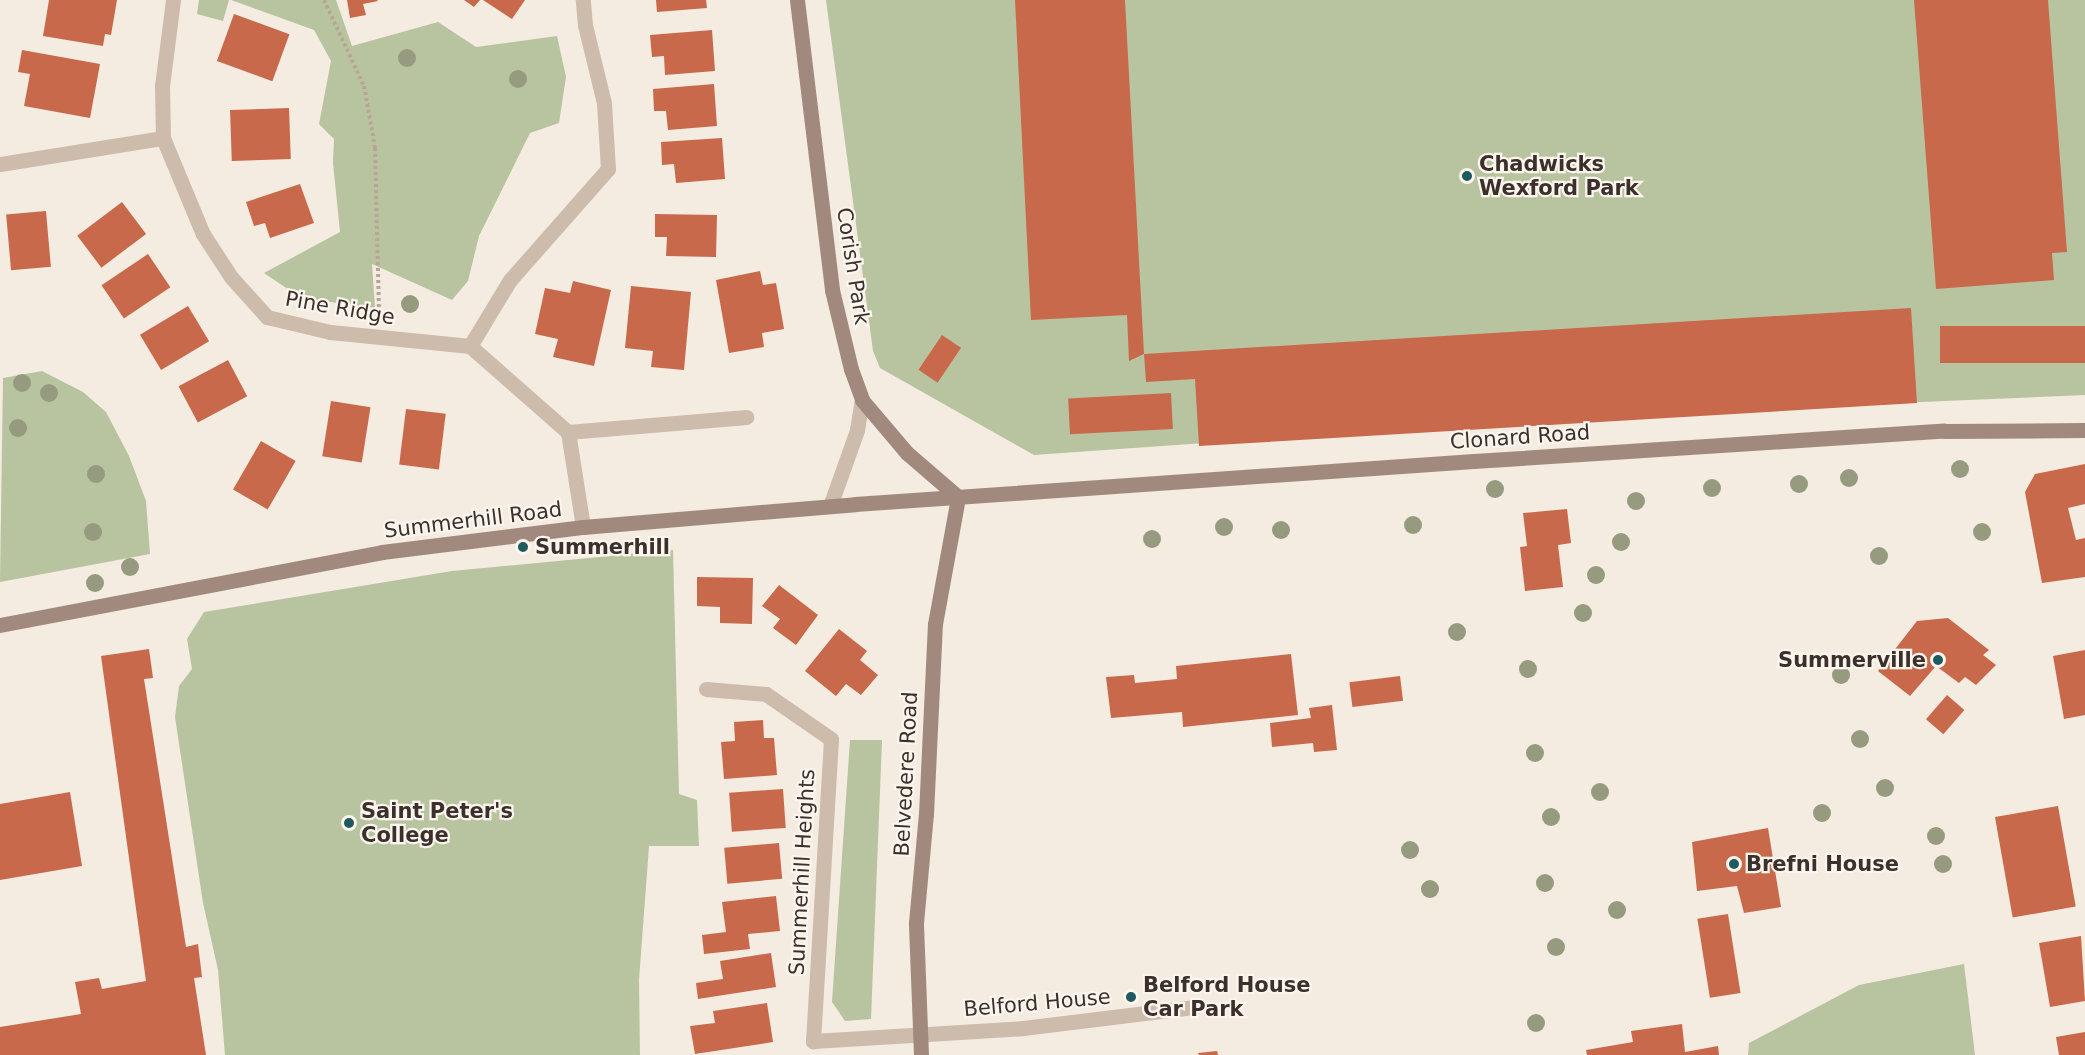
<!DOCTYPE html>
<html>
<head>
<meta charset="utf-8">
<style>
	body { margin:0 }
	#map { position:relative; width:2085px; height:1055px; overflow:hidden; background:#f4ebe1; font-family:"DejaVu Sans",sans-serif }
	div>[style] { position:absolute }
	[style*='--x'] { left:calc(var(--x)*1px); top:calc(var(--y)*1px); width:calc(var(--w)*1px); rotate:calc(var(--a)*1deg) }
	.green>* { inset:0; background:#b8c4a0 }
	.building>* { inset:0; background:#c8694b; transform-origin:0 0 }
	.path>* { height:4px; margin-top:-2px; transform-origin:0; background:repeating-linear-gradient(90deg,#b9a596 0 3px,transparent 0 6px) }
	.lane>* { height:15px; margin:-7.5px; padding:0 7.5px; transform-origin:7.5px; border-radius:7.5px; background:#cdbbac }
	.street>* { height:15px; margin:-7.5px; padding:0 7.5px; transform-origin:7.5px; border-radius:7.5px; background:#cdbbac }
	.secondary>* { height:15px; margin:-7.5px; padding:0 7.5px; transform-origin:7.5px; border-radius:7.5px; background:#a18a7d }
	.trees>* { width:18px; height:18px; margin:-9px; border-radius:50%; background:#969b7f }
	.dots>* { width:16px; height:16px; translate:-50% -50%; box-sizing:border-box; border:3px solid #fbf5ee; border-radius:50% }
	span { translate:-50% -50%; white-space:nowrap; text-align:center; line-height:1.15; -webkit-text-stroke:4.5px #fbf5ee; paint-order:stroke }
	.poi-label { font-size:21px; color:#3b302b; font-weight:700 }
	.left { translate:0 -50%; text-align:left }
	.right { translate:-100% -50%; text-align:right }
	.street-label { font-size:21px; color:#3b302b }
</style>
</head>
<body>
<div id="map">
	<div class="green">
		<i style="clip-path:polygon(199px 0,229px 0,223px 21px,197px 14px)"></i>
		<i style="clip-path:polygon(231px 0,336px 0,352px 46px,438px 22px,476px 47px,557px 36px,566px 77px,559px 123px,530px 133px,479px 236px,468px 281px,452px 300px,372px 264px,375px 308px,301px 298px,264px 273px,340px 232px,333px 163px,334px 139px,319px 124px,331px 61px,314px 30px)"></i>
		<i style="clip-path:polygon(826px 0,2085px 0,2085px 395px,1589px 416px,1034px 455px,880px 368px,873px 351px)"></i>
		<i style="clip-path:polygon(42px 371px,83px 392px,106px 412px,129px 456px,146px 501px,150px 554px,0 582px,3px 378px)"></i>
		<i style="clip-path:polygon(673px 550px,679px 794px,697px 800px,699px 846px,649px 846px,639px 980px,640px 1055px,225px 1055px,218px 970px,203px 903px,175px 717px,179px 686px,192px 669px,187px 639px,204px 612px,452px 571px)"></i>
		<i style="clip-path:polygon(850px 740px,882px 740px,871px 1019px,845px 1021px,832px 1002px)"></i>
		<i style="clip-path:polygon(1964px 964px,1975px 1055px,1748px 1055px,1749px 1043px,1859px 985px)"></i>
	</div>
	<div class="building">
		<i style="clip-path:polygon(49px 0,117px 0,111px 35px,105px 34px,103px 46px,43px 36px)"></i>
		<i style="clip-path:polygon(347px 0,377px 0,378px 1px,363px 4px,366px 15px,350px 18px)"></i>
		<i style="clip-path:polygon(464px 0,480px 0,474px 7px)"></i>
		<i style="clip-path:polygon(483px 0,525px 0,512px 19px)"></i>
		<i style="clip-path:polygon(656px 0,706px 0,707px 8px,657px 12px)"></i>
		<i style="clip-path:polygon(1015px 0,1125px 0,1144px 354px,1129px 361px,1127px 315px,1031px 320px)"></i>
		<i style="clip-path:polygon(1914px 0,2048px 0,2067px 252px,2052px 253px,2054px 280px,1936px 289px)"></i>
		<i style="left:234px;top:14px;width:59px;height:50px;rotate:20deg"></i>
		<i style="clip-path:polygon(712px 30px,715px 71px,665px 75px,664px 56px,652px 57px,650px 35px)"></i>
		<i style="clip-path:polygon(22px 50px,100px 64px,90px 118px,24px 106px,30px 74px,18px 72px)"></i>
		<i style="clip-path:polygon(714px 84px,717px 126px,668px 130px,666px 111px,654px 111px,653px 89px)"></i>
		<i style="left:289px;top:108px;width:51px;height:59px;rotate:88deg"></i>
		<i style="clip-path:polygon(722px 138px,725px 179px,676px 183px,674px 164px,662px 165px,661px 142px)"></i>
		<i style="clip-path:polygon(300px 184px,314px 223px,270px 238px,265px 223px,254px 226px,246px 202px)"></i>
		<i style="left:122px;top:202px;width:40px;height:56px;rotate:53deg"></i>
		<i style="left:46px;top:211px;width:56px;height:40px;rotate:85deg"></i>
		<i style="clip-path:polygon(655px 214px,717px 215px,716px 257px,666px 256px,667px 237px,655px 237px)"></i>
		<i style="left:148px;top:254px;width:40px;height:56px;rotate:56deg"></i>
		<i style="clip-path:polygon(760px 271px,763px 285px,776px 283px,784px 329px,762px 333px,764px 347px,729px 353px,716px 280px)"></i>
		<i style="clip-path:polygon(573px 281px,611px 290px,594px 366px,553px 357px,558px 339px,535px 334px,545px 288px,570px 293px)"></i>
		<i style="clip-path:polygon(631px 286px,691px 292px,684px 370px,651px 367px,653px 351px,625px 348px)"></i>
		<i style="left:188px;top:306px;width:41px;height:56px;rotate:59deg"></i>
		<i style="clip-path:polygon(1911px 308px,1917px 403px,1199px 446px,1195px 379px,1146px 382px,1144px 354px)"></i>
		<i style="left:2085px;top:326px;width:37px;height:145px;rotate:90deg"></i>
		<i style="left:942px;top:335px;width:23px;height:42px;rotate:34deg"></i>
		<i style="left:228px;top:360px;width:41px;height:56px;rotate:62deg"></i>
		<i style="left:1171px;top:393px;width:36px;height:103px;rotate:87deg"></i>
		<i style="left:331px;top:401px;width:40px;height:56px;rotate:9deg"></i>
		<i style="left:406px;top:409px;width:40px;height:56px;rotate:7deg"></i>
		<i style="left:261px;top:441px;width:40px;height:56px;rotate:30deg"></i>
		<i style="clip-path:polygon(2085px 464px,2085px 504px,2068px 508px,2076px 540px,2085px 538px,2085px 577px,2042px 583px,2025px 492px,2035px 474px)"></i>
		<i style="clip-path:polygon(1567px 509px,1571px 543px,1558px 545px,1563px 587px,1525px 591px,1520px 547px,1527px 546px,1523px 513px)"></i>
		<i style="clip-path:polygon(697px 577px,753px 578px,752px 624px,720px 623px,720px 607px,697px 606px)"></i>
		<i style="clip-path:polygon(779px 585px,818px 615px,796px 645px,773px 628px,780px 619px,762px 606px)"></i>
		<i style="clip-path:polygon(1948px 618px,1989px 650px,1983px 655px,1996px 665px,1976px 685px,1965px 677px,1959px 683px,1936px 666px,1910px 696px,1878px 671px,1917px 621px)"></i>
		<i style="clip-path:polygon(839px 629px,867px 651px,860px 660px,878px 675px,861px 695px,846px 684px,836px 696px,805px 671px)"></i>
		<i style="clip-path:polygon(149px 649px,153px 678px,144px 679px,186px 947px,198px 944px,202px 977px,194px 978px,206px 1055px,0 1055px,0 1027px,81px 1014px,75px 982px,99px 978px,102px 989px,146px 981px,101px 656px)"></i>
		<i style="clip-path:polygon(2085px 650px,2085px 715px,2064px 719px,2053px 656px)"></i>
		<i style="clip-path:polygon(1291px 654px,1298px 715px,1183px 727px,1182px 712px,1111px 718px,1106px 677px,1134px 675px,1135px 683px,1177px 679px,1176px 666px)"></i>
		<i style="left:1400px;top:676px;width:25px;height:51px;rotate:83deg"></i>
		<i style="left:1947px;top:695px;width:23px;height:32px;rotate:41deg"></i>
		<i style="clip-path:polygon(1332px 705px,1337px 750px,1314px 752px,1313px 743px,1272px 747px,1270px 723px,1311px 718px,1309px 708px)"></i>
		<i style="clip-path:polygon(763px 720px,764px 738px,774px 738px,777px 775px,724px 779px,721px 742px,735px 741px,734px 722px)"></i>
		<i style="left:783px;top:789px;width:39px;height:54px;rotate:86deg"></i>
		<i style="clip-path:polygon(70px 792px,82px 866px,0 880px,0 804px)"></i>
		<i style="left:2058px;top:806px;width:102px;height:64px;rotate:80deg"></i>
		<i style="clip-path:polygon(1768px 828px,1781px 907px,1744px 913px,1737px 886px,1697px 891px,1692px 842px)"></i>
		<i style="left:779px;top:843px;width:36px;height:55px;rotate:85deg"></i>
		<i style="clip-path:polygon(776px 896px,780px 931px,748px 934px,750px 949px,704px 954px,702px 935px,726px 932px,722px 902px)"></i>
		<i style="left:1728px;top:914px;width:80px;height:31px;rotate:81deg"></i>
		<i style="clip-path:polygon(2081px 936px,2085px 1001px,2050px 1007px,2039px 943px)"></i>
		<i style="clip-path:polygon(771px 953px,776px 987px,698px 999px,696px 983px,723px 979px,720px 961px)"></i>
		<i style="clip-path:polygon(767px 1003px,773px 1042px,695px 1054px,690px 1026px,715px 1023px,713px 1011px)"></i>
		<i style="clip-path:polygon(1682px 1024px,1685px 1052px,1718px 1046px,1719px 1055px,1587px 1055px,1586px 1050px,1633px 1042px,1631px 1031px)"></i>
		<i style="clip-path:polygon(2085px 1032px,2085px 1055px,2059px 1055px,2056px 1037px)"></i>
		<i style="clip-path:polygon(1217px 1051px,1218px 1055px,1199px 1055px,1198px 1053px)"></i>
	</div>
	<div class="path">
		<i style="--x:324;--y:0;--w:95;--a:65.1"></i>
		<i style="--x:364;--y:86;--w:63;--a:79.9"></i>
		<i style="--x:375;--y:148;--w:163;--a:88.6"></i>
	</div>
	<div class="lane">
		<i style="--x:830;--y:506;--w:81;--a:-70.4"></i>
		<i style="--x:857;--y:430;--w:30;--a:-81"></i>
	</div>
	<div class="street">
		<i style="--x:173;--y:0;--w:87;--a:97.3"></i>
		<i style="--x:162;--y:86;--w:52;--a:88.9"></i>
		<i style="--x:163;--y:138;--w:104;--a:67.4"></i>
		<i style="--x:203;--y:234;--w:51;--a:56.9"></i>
		<i style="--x:231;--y:277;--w:54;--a:48"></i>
		<i style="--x:267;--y:317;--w:65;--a:13.4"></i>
		<i style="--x:330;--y:332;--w:141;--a:5.7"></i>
		<i style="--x:470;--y:346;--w:130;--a:41.3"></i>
		<i style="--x:568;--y:432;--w:96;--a:81"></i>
		<i style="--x:0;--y:164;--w:165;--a:-9.1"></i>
		<i style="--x:470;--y:346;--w:77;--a:-58.8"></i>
		<i style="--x:510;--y:280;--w:148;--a:-48.6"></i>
		<i style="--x:608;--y:169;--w:66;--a:-93.5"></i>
		<i style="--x:604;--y:103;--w:80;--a:-103.7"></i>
		<i style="--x:585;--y:25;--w:25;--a:-95"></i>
		<i style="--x:568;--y:432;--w:179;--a:-4.8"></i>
		<i style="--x:706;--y:689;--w:60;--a:4.8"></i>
		<i style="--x:766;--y:694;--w:79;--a:34.7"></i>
		<i style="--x:831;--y:739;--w:303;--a:93.4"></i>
		<i style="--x:813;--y:1041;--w:210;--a:-3.5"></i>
		<i style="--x:1023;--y:1028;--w:173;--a:-7"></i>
	</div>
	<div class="secondary">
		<i style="--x:797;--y:0;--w:292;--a:83.1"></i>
		<i style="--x:832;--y:290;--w:81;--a:76.5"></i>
		<i style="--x:851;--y:369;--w:33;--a:70"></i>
		<i style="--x:862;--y:400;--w:70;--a:49.7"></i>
		<i style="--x:907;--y:453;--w:67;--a:40.8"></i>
		<i style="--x:0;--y:625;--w:389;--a:-10.8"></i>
		<i style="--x:382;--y:552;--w:203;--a:-7.1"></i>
		<i style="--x:583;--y:527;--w:273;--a:-4.8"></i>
		<i style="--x:855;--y:504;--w:620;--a:-3.97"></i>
		<i style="--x:1474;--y:461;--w:471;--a:-3.7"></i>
		<i style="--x:1944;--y:431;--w:141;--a:-0.4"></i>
		<i style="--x:921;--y:1055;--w:132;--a:-92.2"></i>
		<i style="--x:916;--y:923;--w:109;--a:-84.8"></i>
		<i style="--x:926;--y:814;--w:190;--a:-87.3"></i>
		<i style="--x:935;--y:624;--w:129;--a:-79.7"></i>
	</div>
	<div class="trees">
		<i style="left:407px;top:58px"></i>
		<i style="left:518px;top:79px"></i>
		<i style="left:410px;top:304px"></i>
		<i style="left:22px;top:383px"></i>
		<i style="left:49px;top:393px"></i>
		<i style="left:18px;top:428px"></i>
		<i style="left:1960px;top:469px"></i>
		<i style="left:96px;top:474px"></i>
		<i style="left:1849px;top:478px"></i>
		<i style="left:1799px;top:484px"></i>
		<i style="left:1712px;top:488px"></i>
		<i style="left:1495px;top:489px"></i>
		<i style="left:1636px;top:501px"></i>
		<i style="left:1413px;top:525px"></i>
		<i style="left:1224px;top:527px"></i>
		<i style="left:1281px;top:530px"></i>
		<i style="left:93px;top:532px"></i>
		<i style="left:1982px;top:532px"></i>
		<i style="left:1152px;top:539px"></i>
		<i style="left:1621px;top:542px"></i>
		<i style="left:1879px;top:556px"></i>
		<i style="left:130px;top:567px"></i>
		<i style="left:1596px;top:575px"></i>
		<i style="left:95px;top:583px"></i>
		<i style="left:1583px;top:613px"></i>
		<i style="left:1457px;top:632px"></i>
		<i style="left:1528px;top:669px"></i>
		<i style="left:1841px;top:675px"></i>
		<i style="left:1860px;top:739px"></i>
		<i style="left:1535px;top:753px"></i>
		<i style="left:1885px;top:788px"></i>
		<i style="left:1600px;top:792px"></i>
		<i style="left:1822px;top:813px"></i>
		<i style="left:1551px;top:817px"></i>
		<i style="left:1936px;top:836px"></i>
		<i style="left:1410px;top:850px"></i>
		<i style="left:1943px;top:864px"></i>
		<i style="left:1545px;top:883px"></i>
		<i style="left:1430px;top:889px"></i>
		<i style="left:1617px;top:910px"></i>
		<i style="left:1556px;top:947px"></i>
		<i style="left:1536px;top:1023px"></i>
	</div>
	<div class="dots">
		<i style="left:1467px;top:176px;background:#1f5a5e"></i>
		<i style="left:523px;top:547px;background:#1f5a5e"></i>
		<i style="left:1938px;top:660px;background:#1f5a5e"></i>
		<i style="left:349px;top:823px;background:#1f5a5e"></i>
		<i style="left:1734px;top:864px;background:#1f5a5e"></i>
		<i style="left:1131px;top:997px;background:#1f5a5e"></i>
	</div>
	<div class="poi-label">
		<span class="left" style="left:1479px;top:176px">Chadwicks<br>Wexford Park</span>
		<span class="left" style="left:535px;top:547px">Summerhill</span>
		<span class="right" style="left:1926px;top:660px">Summerville</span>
		<span class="left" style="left:361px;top:823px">Saint Peter's<br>College</span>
		<span class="left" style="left:1746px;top:864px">Brefni House</span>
		<span class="left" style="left:1143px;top:997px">Belford House<br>Car Park</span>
	</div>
	<div class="street-label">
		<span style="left:853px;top:266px;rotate:81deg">Corish Park</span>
		<span style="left:340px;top:308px;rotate:10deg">Pine Ridge</span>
		<span style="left:1520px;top:437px;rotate:-4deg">Clonard Road</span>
		<span style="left:473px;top:520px;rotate:-7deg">Summerhill Road</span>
		<span style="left:906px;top:774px;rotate:-87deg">Belvedere Road</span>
		<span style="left:802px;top:872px;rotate:-87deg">Summerhill Heights</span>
		<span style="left:1037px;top:1003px;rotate:-5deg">Belford House</span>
	</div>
</div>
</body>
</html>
